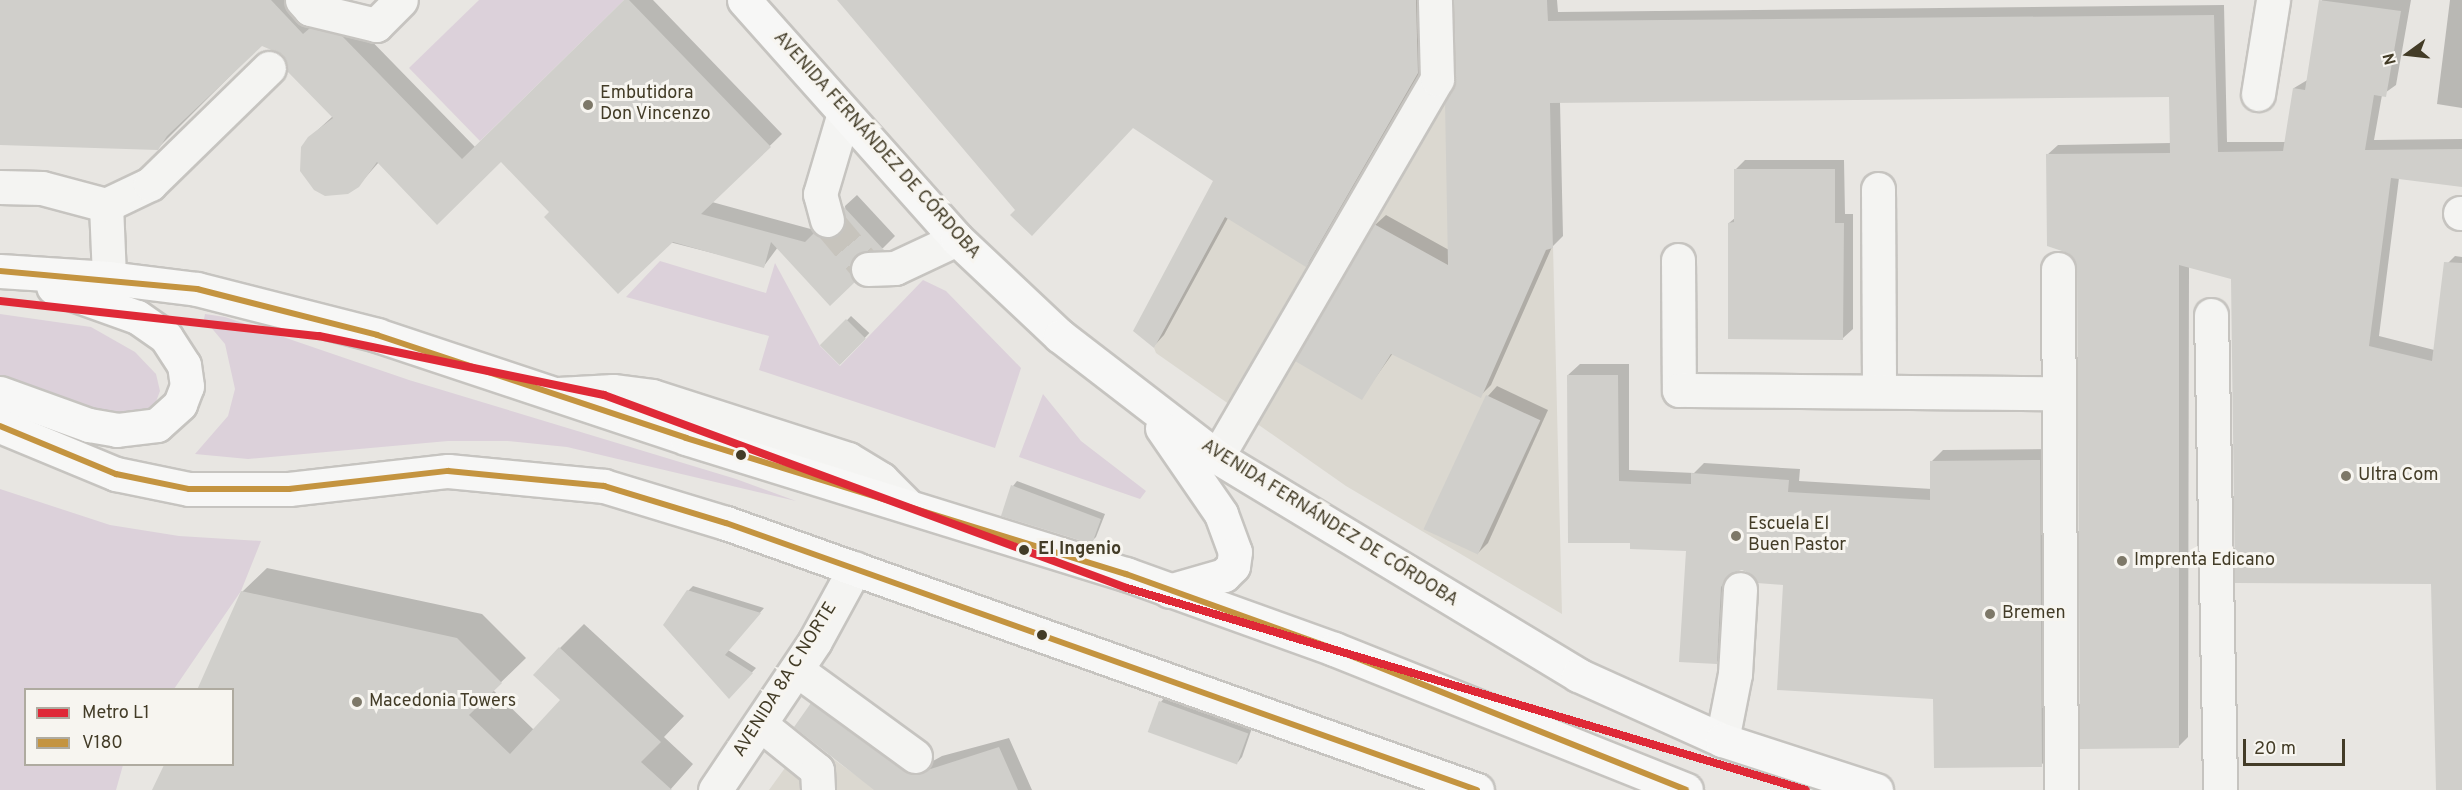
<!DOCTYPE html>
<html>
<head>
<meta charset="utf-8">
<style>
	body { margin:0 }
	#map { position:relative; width:2462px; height:790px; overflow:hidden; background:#e8e6e2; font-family:Overpass,sans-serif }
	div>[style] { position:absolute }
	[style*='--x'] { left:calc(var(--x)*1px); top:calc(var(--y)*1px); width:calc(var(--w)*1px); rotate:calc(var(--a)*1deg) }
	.built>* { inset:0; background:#dbd8d0 }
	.green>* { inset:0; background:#dcd1da }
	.shadow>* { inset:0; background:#0003; transform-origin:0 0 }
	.building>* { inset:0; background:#d0cfcb; transform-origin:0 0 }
	.minor-tunnel>* { height:33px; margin-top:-16.5px; transform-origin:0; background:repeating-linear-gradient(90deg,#c7c4bd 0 33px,transparent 0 49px) }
	.roads { filter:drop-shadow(2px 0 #c6c4c0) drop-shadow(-2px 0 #c6c4c0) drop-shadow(0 2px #c6c4c0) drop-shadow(0 -2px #c6c4c0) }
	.minor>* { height:33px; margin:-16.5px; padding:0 16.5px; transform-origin:16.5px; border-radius:16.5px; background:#f4f4f2 }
	.major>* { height:33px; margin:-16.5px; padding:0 16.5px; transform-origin:16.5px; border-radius:16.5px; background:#f7f7f6 }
	.bus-1>* { height:6px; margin:-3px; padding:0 3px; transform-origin:3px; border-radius:3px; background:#c49440 }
	.metro-1>* { height:8px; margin:-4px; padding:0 4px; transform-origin:4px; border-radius:4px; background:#df2937 }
	.dots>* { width:16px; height:16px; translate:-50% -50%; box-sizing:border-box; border:3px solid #f7f5f0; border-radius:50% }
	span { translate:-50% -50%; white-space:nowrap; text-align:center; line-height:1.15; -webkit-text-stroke:6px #f7f5f0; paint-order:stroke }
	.poi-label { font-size:18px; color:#433c27 }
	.left { translate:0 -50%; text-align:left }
	.street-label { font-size:18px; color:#433c27 }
	.stop-label { font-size:18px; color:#433c27; font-weight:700 }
	.legend { position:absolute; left:24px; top:688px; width:210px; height:78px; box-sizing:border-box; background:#f7f5f0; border:2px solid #afaba0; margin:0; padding:8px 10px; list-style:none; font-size:18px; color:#433c27 }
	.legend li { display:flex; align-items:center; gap:12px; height:30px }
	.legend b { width:30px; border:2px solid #afaba0 }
	.north { position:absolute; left:2378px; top:24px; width:60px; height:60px; -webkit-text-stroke:4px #f7f5f0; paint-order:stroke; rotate:255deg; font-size:16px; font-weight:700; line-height:24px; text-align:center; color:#433c27 }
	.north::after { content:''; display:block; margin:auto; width:21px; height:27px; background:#433c27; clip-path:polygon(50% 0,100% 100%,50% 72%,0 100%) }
	.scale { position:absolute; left:2243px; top:739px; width:102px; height:27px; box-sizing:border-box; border:3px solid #433c27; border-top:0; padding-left:8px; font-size:18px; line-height:21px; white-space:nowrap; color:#433c27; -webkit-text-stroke:4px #f7f5f0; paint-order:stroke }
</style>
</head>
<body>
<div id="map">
	<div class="built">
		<i style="clip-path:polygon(1278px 0,1547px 0,1562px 614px,1346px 486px,1156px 353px,1154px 348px,1331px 20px)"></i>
		<i style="clip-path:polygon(806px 739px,876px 790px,769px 790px)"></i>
	</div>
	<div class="green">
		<i style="clip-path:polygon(479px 0,624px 0,480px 141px,409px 68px)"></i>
		<i style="clip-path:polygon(660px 261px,766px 293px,775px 263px,820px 346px,840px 366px,923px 280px,946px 291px,1021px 368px,995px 448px,759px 370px,769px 336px,626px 297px)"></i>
		<i style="clip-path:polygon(0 314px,91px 327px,135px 352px,156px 374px,160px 391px,154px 407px,120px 418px,49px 397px,0 375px)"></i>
		<i style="clip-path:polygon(205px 314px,225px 317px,409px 380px,736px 479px,796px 501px,567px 447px,508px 441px,448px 441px,248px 459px,195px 454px,228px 416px,235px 389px,225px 344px,204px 319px)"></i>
		<i style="clip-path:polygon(1043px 394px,1081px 441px,1146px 491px,1140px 499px,1019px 457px)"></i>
		<i style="clip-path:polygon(0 489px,110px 525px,179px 536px,261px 541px,241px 591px,174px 689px,26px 690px,26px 764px,123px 765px,116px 790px,0 790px)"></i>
	</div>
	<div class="shadow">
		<i style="clip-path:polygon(0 0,295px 0,355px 24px,475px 147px,626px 0,653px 0,782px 134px,712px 202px,818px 231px,847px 224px,845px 206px,857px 195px,895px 236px,883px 248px,863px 251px,861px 256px,867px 268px,854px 281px,778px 247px,764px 266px,551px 212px,501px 160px,379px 162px,358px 186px,309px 138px,333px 116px,284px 54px,262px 44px,157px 149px,0 144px)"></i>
		<i style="clip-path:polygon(839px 0,1428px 0,1428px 61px,1316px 255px,1306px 265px,1228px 218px,1164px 335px,1154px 346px,1215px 180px,1133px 127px,1017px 210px)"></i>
		<i style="clip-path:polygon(1455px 0,1557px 0,1558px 12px,2224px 5px,2227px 142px,2286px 142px,2294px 88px,2309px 79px,2322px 0,2411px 0,2396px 85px,2382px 95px,2374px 140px,2462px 139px,2462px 185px,2399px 178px,2379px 336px,2462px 357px,2462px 789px,2437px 790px,2432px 583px,2233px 278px,2189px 266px,2188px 737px,2178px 747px,2078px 268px,2047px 155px,2058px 145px,2171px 143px,2170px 96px,1560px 102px,1563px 236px,1552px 247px,1491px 385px,1480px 396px,1393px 353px,1361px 398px,1375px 225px,1386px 215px,1449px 250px,1457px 79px)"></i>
		<i style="clip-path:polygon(2450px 0,2462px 0,2462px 108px,2437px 104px)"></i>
		<i style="clip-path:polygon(1745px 160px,1844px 160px,1845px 214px,1853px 214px,1853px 329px,1843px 338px,1729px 223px,1736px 217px,1735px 170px)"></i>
		<i style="clip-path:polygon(2455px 256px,2462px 257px,2462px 338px,2445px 266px)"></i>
		<i style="left:851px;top:316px;width:25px;height:42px;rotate:43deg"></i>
		<i style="clip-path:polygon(1580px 364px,1629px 364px,1629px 470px,1694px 473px,1704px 463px,1800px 469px,1799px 481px,1932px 489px,1931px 462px,1943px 450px,2051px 449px,2053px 754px,2041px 765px,1935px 697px,1785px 584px,1742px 569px,1732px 574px,1728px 651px,1716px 663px,1688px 550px,1632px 541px,1568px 375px)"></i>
		<i style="clip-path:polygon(1497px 386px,1548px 410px,1488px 543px,1478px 553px,1488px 396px)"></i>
		<i style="clip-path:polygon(1017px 481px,1105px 514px,1096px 537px,1091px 542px,1013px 486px)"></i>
		<i style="clip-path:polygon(267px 568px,482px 614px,526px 658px,493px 690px,534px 730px,562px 699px,560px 648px,584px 624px,684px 716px,664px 737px,693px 764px,670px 790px,155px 790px,166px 764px,232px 764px,242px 592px)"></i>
		<i style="clip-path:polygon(693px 586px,764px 608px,728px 650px,756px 668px,729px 697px,688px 591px)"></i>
		<i style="clip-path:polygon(822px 695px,924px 766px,942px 756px,1009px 738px,1032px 790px,880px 790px,812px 704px)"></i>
		<i style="clip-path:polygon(1165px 697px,1252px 728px,1242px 757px,1238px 762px,1161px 702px)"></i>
	</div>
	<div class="building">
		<i style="clip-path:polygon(0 0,271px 0,303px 34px,310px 28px,342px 36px,462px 159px,624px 0,629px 0,771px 147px,701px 214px,805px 242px,814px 233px,823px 238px,840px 234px,845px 224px,843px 206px,884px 250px,858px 254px,849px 269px,855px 282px,830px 306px,771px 242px,764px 268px,673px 242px,618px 294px,544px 217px,549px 212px,501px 162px,437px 225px,377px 162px,359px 187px,348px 194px,325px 196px,314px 190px,300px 171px,301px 147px,308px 137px,333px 118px,287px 71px,283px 55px,262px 46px,167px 136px,158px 150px,0 145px)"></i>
		<i style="clip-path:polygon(837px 0,1416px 0,1418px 73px,1306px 267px,1225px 217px,1154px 348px,1133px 331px,1213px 181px,1133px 128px,1032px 236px,1010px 215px,1015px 210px)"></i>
		<i style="clip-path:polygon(1454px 0,1547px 0,1548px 21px,2214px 15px,2218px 152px,2283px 151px,2293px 88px,2305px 90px,2319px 0,2401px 11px,2386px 97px,2374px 95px,2365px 150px,2462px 149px,2462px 187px,2391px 178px,2369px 346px,2432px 361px,2444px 262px,2462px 263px,2462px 790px,2436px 790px,2431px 584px,2235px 583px,2231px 279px,2179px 265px,2179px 748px,2080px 749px,2077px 269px,2068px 253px,2047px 246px,2046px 154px,2170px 153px,2169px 97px,1550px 103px,1553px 248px,1546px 250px,1481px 398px,1391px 354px,1362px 400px,1295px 361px,1374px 224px,1448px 265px,1445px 102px,1456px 79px)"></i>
		<i style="clip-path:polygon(1734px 169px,1835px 169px,1835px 223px,1844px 223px,1843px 340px,1728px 339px,1728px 223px,1734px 222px)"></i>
		<i style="left:846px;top:319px;width:28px;height:37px;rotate:45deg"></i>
		<i style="clip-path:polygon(1567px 375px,1618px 375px,1619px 481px,1691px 484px,1691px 473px,1789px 480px,1788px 492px,1930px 500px,1930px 461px,2040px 460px,2042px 767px,1934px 768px,1933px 699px,1777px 690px,1783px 585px,1757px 583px,1751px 574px,1742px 570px,1731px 573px,1721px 587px,1717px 664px,1679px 662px,1686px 551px,1630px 549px,1630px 543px,1568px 543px)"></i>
		<i style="left:1486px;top:395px;width:60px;height:148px;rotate:25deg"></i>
		<i style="clip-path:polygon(1011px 485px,1101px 519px,1092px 544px,1001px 516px)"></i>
		<i style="clip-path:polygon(687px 590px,761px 613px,725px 655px,753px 673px,729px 699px,663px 625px)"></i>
		<i style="clip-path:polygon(241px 591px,457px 638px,502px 683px,469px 715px,510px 754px,560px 700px,533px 675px,559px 647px,661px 742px,641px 762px,672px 790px,152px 790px,164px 765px,232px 765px,232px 690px,197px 690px)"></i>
		<i style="left:1159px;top:701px;width:95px;height:33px;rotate:20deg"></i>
		<i style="clip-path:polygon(811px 703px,912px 775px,999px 747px,1018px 790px,874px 790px,794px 727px)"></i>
	</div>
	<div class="minor-tunnel">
		<i style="--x:827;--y:220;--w:64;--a:50.1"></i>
	</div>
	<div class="roads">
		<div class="minor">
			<i style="--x:302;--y:0;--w:12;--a:48"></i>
			<i style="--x:310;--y:9;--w:68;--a:13.6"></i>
			<i style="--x:376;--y:25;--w:35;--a:-45"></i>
			<i style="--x:2258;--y:94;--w:95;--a:-80.9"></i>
			<i style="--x:0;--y:187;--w:42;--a:1.4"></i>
			<i style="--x:42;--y:188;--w:66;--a:14.9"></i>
			<i style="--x:106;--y:205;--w:73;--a:87.6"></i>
			<i style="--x:1878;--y:189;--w:202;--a:89.7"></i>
			<i style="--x:106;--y:205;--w:49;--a:-25.5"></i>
			<i style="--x:150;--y:184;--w:166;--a:-44.3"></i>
			<i style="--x:2460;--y:213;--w:2;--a:0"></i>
			<i style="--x:827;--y:220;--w:27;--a:-105"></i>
			<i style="--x:820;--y:194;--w:84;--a:-73.5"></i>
			<i style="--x:1678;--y:260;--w:130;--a:89.6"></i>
			<i style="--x:1679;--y:390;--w:380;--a:0.5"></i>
			<i style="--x:868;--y:269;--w:27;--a:-2"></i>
			<i style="--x:895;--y:268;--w:68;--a:-25.1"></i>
			<i style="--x:2058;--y:269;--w:521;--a:89.67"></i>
			<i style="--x:2211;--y:315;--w:475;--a:88.9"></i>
			<i style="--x:558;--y:394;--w:55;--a:-3.1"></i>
			<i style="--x:613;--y:391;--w:39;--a:7"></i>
			<i style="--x:652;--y:396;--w:206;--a:17.8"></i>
			<i style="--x:848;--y:459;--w:39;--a:31"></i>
			<i style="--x:881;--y:479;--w:35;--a:45"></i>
			<i style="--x:1217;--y:457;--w:437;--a:-59.8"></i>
			<i style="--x:1437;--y:79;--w:79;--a:-91.5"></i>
			<i style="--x:797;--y:670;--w:146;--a:36.1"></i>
			<i style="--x:760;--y:724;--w:73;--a:38.9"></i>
			<i style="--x:817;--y:770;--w:20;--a:87"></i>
			<i style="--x:1722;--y:740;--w:67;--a:-78.9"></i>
			<i style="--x:1735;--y:674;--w:85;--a:-86.6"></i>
			<i style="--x:715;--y:790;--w:179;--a:-56.1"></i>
			<i style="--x:815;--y:641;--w:83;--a:-61.3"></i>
		</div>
		<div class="major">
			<i style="--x:744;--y:0;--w:320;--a:48.3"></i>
			<i style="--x:957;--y:239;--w:141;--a:43.3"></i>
			<i style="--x:1060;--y:336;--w:198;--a:37.6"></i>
			<i style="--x:1217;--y:457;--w:422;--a:31.1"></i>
			<i style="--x:1578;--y:675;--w:158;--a:24.3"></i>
			<i style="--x:1722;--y:740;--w:162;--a:18"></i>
			<i style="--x:0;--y:271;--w:109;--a:3.7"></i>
			<i style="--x:109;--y:278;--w:89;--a:7.1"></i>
			<i style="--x:197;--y:289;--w:186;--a:14.3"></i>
			<i style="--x:377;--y:335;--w:326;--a:18.4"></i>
			<i style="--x:686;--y:438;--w:461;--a:17.2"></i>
			<i style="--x:1126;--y:574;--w:221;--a:19.8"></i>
			<i style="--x:1334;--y:649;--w:379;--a:21.8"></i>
			<i style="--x:0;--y:393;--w:95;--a:19.8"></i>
			<i style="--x:89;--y:425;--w:28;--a:10"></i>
			<i style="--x:117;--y:430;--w:40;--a:-7.1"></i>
			<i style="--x:157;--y:425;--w:31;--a:-42"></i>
			<i style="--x:180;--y:404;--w:19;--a:-69"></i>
			<i style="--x:187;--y:386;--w:21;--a:-98"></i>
			<i style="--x:184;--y:365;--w:33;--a:-123"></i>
			<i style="--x:166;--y:337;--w:35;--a:-145"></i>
			<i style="--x:137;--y:317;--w:89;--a:-160.3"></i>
			<i style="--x:0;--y:426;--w:126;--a:22.5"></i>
			<i style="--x:116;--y:474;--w:75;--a:11.6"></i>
			<i style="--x:189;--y:489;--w:100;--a:0"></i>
			<i style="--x:289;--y:489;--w:160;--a:-6.5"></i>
			<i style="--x:448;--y:471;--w:157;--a:5.5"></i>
			<i style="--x:604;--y:486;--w:127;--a:16.9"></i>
			<i style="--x:726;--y:523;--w:797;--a:19.57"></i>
			<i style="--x:1162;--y:428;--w:104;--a:55.5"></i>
			<i style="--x:1221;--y:514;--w:40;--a:69.8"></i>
			<i style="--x:1235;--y:552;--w:14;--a:98"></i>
			<i style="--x:1233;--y:566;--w:13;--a:135"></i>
			<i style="--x:1224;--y:575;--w:57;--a:163.8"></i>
		</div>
	</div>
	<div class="bus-1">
		<i style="--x:0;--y:271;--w:198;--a:5.2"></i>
		<i style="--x:197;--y:289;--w:186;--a:14.3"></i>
		<i style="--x:377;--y:335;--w:326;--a:18.4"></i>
		<i style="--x:686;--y:438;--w:461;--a:17.2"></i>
		<i style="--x:1126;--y:574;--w:221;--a:19.8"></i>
		<i style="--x:1334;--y:649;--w:379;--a:21.8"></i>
		<i style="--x:0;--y:426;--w:126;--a:22.5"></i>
		<i style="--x:116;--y:474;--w:75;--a:11.6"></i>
		<i style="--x:189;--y:489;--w:100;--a:0"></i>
		<i style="--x:289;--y:489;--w:160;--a:-6.5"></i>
		<i style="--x:448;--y:471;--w:157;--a:5.5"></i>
		<i style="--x:604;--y:486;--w:127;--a:16.9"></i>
		<i style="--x:726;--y:523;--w:797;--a:19.57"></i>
	</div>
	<div class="metro-1">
		<i style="--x:0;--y:301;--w:321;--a:6.3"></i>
		<i style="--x:319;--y:336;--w:291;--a:11.7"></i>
		<i style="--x:604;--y:395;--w:557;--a:20.26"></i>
		<i style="--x:1127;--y:588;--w:708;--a:16.57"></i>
	</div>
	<div class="dots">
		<i style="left:588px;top:105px;background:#7d7868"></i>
		<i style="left:741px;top:455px;background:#433c27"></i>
		<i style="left:2346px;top:476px;background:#7d7868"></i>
		<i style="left:1736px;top:536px;background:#7d7868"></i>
		<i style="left:1024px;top:550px;background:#433c27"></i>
		<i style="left:2122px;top:561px;background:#7d7868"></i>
		<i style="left:1990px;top:614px;background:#7d7868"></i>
		<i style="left:1042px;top:635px;background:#433c27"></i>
		<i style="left:357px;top:702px;background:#7d7868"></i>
	</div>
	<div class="poi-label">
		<span class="left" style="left:600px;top:105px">Embutidora<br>Don Vincenzo</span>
		<span class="left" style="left:2358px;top:476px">Ultra Com</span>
		<span class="left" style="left:1748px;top:536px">Escuela El<br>Buen Pastor</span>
		<span class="left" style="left:2134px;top:561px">Imprenta Edicano</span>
		<span class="left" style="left:2002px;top:614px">Bremen</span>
		<span class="left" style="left:369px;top:702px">Macedonia Towers</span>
	</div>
	<div class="street-label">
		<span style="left:876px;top:146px;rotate:48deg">AVENIDA FERNÁNDEZ DE CÓRDOBA</span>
		<span style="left:1329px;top:524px;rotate:32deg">AVENIDA FERNÁNDEZ DE CÓRDOBA</span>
		<span style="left:786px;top:680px;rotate:-58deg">AVENIDA 8A C NORTE</span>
	</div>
	<div class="stop-label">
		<span class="left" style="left:1038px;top:550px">El Ingenio</span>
	</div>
	<ul class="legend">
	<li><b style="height:8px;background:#df2937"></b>Metro L1</li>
	<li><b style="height:8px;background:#c49440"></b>V180</li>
	</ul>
	<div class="north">N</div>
	<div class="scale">20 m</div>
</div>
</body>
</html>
